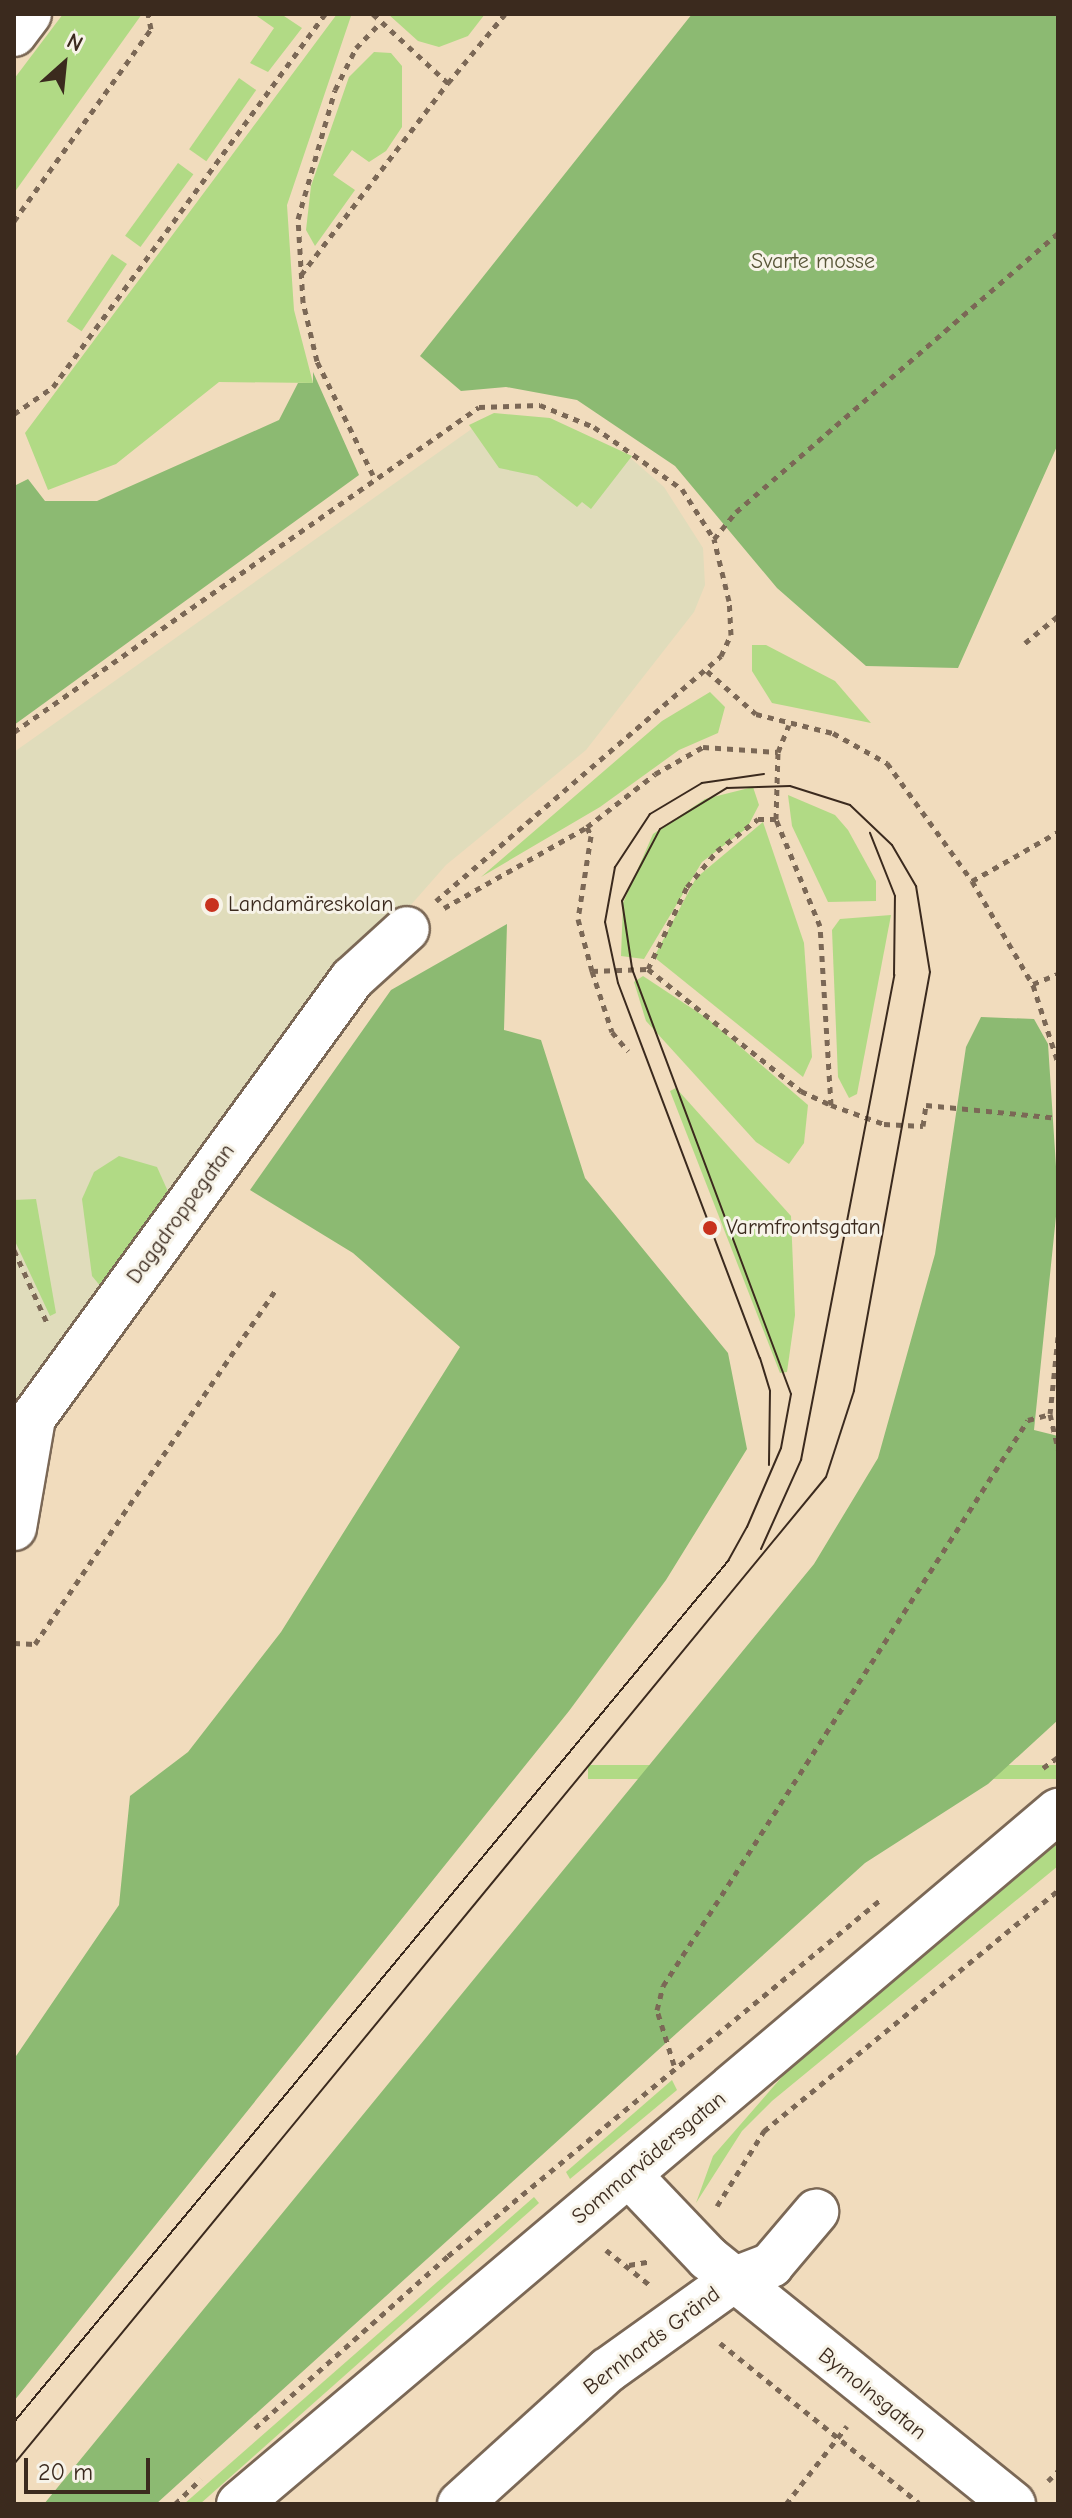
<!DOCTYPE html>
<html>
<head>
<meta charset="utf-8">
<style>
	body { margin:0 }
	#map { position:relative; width:1072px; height:2518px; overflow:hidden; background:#f1dcbd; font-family:"Comic Neue",sans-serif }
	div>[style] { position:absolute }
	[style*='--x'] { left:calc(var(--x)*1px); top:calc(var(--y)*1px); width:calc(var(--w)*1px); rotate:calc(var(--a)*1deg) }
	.built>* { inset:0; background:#e0dcbb }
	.green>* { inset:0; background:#b1da85; transform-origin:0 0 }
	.forest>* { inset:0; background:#8cba72 }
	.path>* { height:5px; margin-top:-2.5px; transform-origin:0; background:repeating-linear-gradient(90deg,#7b6856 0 6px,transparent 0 12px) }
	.roads { filter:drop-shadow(2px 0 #7b6856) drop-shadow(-2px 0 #7b6856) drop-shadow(0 2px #7b6856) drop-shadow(0 -2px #7b6856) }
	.minor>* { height:44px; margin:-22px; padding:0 22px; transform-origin:22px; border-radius:22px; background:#fff }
	.tertiary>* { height:44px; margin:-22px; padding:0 22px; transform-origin:22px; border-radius:22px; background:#fff }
	.tram>* { height:2px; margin:-1px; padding:0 1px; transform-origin:1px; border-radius:1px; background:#3b2a1e }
	.dots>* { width:22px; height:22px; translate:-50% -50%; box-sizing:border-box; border:4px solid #f7f3e8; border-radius:50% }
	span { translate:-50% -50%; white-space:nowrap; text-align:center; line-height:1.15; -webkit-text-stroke:6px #f7f3e8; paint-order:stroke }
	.park-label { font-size:22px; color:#585638 }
	.poi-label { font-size:22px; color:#3b2a1e }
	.left { translate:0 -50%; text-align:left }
	.street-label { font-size:22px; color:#3b2a1e }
	.frame { position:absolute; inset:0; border:16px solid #3b2a1e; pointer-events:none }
	.north { position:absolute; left:24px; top:24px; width:80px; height:80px; -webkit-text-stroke:6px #f7f3e8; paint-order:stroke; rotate:27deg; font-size:22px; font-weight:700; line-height:32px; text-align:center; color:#3b2a1e }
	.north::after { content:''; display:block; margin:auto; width:28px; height:36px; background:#3b2a1e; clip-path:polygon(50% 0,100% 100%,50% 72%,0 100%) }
	.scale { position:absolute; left:24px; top:2458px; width:126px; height:36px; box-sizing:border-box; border:4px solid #3b2a1e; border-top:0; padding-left:10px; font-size:24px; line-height:28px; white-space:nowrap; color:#3b2a1e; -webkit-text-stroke:6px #f7f3e8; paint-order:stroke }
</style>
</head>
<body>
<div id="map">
	<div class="built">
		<i style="clip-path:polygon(490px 416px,627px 455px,664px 487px,703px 548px,705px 585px,694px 612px,586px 750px,446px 865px,337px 989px,14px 1410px,14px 752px)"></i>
	</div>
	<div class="green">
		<i style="clip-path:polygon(63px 14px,142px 14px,14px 193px,14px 79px)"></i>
		<i style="clip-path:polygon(254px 14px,281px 14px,302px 28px,268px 72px,250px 63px,274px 28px)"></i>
		<i style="clip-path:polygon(337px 14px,351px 16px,287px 205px,294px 310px,313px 383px,219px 382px,116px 464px,48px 490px,25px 433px)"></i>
		<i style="clip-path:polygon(388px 14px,485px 14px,468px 36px,439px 47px,418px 41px)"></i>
		<i style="clip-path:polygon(374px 52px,391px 53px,402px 66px,402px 127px,386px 151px,369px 162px,352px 150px,333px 175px,355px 190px,315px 246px,306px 230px,311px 186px,349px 77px)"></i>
		<i style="left:239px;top:78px;width:21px;height:87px;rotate:35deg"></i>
		<i style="left:178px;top:163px;width:19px;height:90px;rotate:36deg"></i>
		<i style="left:112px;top:254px;width:18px;height:81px;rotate:34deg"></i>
		<i style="clip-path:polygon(494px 413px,550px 418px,632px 456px,591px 509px,582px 502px,577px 507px,537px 476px,499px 468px,469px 425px)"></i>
		<i style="clip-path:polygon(752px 645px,766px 645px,835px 681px,871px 723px,772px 703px,752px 671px)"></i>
		<i style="clip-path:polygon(710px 692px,725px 707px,718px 733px,679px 750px,600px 807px,481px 877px,662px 721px)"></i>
		<i style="clip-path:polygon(753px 787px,759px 805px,747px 828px,702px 862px,644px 959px,621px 956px,623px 903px,653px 834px,705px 799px)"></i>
		<i style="clip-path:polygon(788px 795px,835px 815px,848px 830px,876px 881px,876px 901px,828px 902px,792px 826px)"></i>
		<i style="clip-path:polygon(763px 822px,804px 943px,812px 1057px,803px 1077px,654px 957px,696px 878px)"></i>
		<i style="clip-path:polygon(891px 915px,857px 1094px,849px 1098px,838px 1077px,832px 930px,840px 919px)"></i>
		<i style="clip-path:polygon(643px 976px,708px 1019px,808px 1105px,804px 1143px,789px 1164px,756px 1142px,646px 1021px,634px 982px)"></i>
		<i style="clip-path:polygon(676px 1088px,791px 1216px,795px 1315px,787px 1372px,780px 1373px,670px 1091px)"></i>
		<i style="clip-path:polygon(119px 1156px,157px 1167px,170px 1196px,102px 1288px,92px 1276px,82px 1199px,94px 1172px)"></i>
		<i style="clip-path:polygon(36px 1199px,56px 1313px,50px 1316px,14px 1239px,14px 1200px)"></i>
		<i style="left:1058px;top:1765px;width:14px;height:470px;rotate:90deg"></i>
		<i style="clip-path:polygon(1058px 1837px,1058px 1866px,772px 2101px,742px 2131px,696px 2203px,713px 2156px,800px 2056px)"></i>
		<i style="clip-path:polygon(672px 2080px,677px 2090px,570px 2179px,566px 2172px)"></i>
		<i style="clip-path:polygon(534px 2197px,539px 2203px,200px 2504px,184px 2504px)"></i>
	</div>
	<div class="forest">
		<i style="clip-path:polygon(692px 14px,1058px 14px,1058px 444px,958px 668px,866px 666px,777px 588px,675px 466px,577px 400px,506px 387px,461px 391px,420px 356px)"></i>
		<i style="clip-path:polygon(313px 372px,359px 475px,14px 725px,14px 486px,28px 479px,45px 501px,97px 501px,279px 420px,298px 383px,313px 383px)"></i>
		<i style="clip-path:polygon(507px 924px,504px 1030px,541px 1040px,585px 1178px,728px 1353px,747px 1449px,666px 1580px,569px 1711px,14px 2401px,14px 2059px,119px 1905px,130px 1796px,188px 1752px,281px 1632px,460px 1347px,353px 1253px,250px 1190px,391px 990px)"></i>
		<i style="clip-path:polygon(981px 1017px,1034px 1019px,1048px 1044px,1058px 1197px,1034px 1430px,1058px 1436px,1058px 1720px,988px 1784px,865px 1863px,156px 2504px,44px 2504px,814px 1564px,878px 1458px,935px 1254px,966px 1047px)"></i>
	</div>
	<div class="path">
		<i style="--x:448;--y:83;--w:89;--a:-50.4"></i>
		<i style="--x:14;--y:221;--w:236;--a:-54.5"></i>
		<i style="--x:151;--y:29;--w:15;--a:-101"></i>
		<i style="--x:301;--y:275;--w:242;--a:-52.6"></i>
		<i style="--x:448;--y:83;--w:102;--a:-137.4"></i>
		<i style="--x:14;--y:414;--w:47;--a:-34.7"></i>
		<i style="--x:53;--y:387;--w:462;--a:-53.9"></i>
		<i style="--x:373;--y:475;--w:127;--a:-116.2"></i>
		<i style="--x:317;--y:361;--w:61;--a:-103.3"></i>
		<i style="--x:303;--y:302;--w:83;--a:-93.4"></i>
		<i style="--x:298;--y:219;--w:134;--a:-74"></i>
		<i style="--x:335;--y:90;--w:47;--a:-63.4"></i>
		<i style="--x:356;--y:48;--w:35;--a:-46"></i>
		<i style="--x:1025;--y:643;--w:43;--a:-39.3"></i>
		<i style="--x:707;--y:671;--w:65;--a:41.3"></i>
		<i style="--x:756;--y:714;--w:79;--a:13.9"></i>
		<i style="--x:833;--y:733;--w:62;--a:29.1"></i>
		<i style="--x:887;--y:763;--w:145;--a:54.2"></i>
		<i style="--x:972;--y:881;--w:121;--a:59.6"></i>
		<i style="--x:1033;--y:985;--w:82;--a:72.2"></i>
		<i style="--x:14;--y:732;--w:567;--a:-34.95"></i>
		<i style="--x:479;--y:407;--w:61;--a:-1.9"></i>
		<i style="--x:540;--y:405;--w:58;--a:22.2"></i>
		<i style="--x:594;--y:427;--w:108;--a:35.2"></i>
		<i style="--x:682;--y:489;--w:59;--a:57.4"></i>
		<i style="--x:587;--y:827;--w:10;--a:66"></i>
		<i style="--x:591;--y:836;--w:84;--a:98.9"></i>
		<i style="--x:578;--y:919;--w:54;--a:74.9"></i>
		<i style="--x:592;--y:971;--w:56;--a:-2"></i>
		<i style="--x:648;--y:969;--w:196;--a:38.6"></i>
		<i style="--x:801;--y:1091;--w:33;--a:25"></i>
		<i style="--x:831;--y:1105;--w:179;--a:-93.5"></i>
		<i style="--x:820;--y:926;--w:116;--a:-112.4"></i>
		<i style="--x:776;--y:819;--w:67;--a:-88.3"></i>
		<i style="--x:972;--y:881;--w:99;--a:-29.7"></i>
		<i style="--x:436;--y:901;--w:376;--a:-40.7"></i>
		<i style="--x:721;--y:656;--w:23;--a:-65"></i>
		<i style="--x:731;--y:635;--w:34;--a:-93"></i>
		<i style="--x:729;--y:601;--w:64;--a:-103.6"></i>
		<i style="--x:714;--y:539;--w:35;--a:-51"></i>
		<i style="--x:736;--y:512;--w:426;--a:-40.9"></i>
		<i style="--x:444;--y:908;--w:164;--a:-29.5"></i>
		<i style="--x:587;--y:827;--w:86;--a:-37.9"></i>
		<i style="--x:655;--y:774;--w:55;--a:-29.4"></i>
		<i style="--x:703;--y:747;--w:75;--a:3.8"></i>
		<i style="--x:778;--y:752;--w:29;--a:-68"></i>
		<i style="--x:648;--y:969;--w:91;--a:-64.6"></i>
		<i style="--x:687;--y:887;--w:47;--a:-50.2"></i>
		<i style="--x:717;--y:851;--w:52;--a:-38"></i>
		<i style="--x:758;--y:819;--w:18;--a:0"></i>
		<i style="--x:592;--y:971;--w:64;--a:71.8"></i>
		<i style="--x:612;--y:1032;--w:25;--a:50"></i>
		<i style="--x:1033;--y:984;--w:27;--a:-22"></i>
		<i style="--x:831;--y:1105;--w:56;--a:19.7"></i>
		<i style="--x:884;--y:1124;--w:39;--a:3"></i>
		<i style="--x:923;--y:1126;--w:21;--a:-82"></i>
		<i style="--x:926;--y:1105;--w:133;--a:5.6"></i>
		<i style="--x:14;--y:1250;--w:82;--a:65.6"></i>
		<i style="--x:1058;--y:1337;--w:77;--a:95.9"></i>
		<i style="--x:1050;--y:1414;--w:36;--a:77"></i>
		<i style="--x:14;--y:1643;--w:21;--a:3"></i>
		<i style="--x:35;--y:1644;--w:429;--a:-55.8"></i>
		<i style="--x:1043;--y:1768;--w:19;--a:-36"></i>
		<i style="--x:674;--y:2065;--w:58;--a:-107.2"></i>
		<i style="--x:657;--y:2010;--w:25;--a:-76"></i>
		<i style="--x:663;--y:1986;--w:673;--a:-57.18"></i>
		<i style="--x:1028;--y:1420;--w:23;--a:-15"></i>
		<i style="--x:717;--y:2206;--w:89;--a:-57.9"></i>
		<i style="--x:764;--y:2131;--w:380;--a:-39.3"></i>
		<i style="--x:606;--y:2250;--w:58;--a:38.7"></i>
		<i style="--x:629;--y:2265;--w:22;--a:-10"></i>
		<i style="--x:720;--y:2343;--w:255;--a:38.8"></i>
		<i style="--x:255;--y:2428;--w:259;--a:-41.7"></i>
		<i style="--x:448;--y:2256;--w:560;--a:-39.49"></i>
		<i style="--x:1048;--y:2481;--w:14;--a:-45"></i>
		<i style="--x:175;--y:2504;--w:36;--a:-44"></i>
		<i style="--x:786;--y:2504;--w:99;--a:-52"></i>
	</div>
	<div class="roads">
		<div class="minor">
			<i style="--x:14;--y:34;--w:25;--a:-53"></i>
			<i style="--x:14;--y:1528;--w:112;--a:-80.2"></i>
			<i style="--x:33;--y:1418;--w:543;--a:-54"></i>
			<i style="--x:352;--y:979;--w:74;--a:-42.3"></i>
			<i style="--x:629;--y:2175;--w:115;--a:46.4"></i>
			<i style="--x:708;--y:2258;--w:392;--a:38.9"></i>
			<i style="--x:460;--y:2504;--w:200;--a:-42.2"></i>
			<i style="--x:608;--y:2370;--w:156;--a:-35.6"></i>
			<i style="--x:735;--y:2279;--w:39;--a:-21"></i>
			<i style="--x:771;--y:2265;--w:70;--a:-49.7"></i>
		</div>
		<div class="tertiary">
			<i style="--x:239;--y:2504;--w:1073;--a:-40.24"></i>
		</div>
	</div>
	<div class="tram">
		<i style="--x:764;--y:774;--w:63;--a:171.7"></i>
		<i style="--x:702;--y:783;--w:61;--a:149.2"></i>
		<i style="--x:650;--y:814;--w:64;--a:123.4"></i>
		<i style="--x:615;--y:867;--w:56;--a:100.3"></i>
		<i style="--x:605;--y:922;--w:62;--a:78"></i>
		<i style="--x:618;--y:983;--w:401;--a:69.3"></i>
		<i style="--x:760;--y:1358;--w:34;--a:73"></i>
		<i style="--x:770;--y:1391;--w:74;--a:90.8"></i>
		<i style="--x:761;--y:1549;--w:98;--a:-65.8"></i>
		<i style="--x:801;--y:1460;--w:494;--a:-79.1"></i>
		<i style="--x:894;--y:975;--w:79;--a:-89.3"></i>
		<i style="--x:895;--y:896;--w:68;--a:-111.6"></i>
		<i style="--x:14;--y:2422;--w:1119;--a:-50.33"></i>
		<i style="--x:728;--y:1561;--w:39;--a:-61"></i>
		<i style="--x:747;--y:1527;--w:86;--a:-66.7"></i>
		<i style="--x:781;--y:1448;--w:55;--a:-79.5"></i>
		<i style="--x:791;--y:1394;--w:455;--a:-110.5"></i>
		<i style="--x:632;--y:968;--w:68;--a:-98.5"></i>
		<i style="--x:622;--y:901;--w:81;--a:-62.2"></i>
		<i style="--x:660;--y:829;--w:79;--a:-31.5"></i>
		<i style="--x:727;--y:788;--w:63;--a:-1.8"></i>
		<i style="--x:790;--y:786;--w:63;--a:17.6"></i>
		<i style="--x:850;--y:805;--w:58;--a:43.6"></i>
		<i style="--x:892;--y:845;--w:48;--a:59.7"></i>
		<i style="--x:916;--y:886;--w:87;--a:80.8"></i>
		<i style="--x:930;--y:972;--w:426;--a:100.3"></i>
		<i style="--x:854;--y:1391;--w:90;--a:108"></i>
		<i style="--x:826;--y:1477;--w:1278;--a:129.44"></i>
	</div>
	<div class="dots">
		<i style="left:212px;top:905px;background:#c8321e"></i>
		<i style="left:710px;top:1228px;background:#c8321e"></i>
	</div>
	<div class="park-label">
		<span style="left:813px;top:262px">Svarte mosse</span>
	</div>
	<div class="poi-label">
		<span class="left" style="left:228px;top:905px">Landamäreskolan</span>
		<span class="left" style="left:726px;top:1228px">Varmfrontsgatan</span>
	</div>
	<div class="street-label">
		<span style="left:181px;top:1214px;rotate:-54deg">Daggdroppegatan</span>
		<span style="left:649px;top:2158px;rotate:-40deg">Sommarvädersgatan</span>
		<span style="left:652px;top:2341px;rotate:-37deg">Bernhards Gränd</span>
		<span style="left:872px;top:2394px;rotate:39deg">Bymolnsgatan</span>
	</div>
	<div class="frame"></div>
	<div class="north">N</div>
	<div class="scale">20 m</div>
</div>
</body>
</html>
